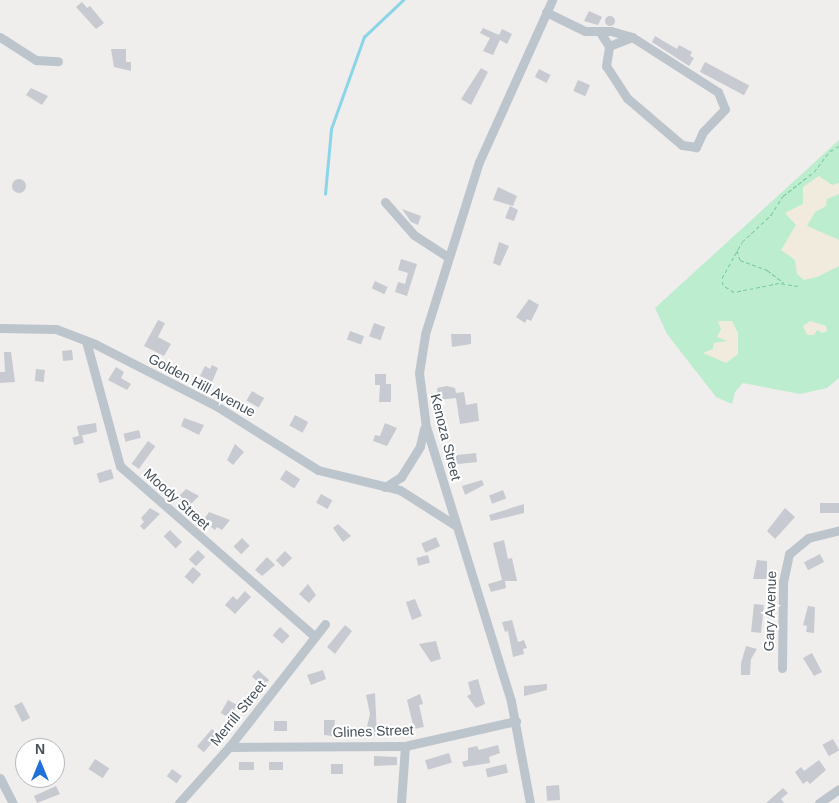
<!DOCTYPE html>
<html>
<head>
<meta charset="utf-8">
<style>
	body { margin:0 }
	#map { position:relative; width:839px; height:803px; overflow:hidden; background:#f0eded; font-family:Arial,sans-serif }
	div>[style] { position:absolute }
	[style*='--x'] { left:calc(var(--x)*1px); top:calc(var(--y)*1px); width:calc(var(--w)*1px); rotate:calc(var(--a)*1deg) }
	.green>* { inset:0; background:#bdedcf }
	.sand>* { inset:0; background:#f1ebde }
	.stream>* { height:2.5px; margin:-1.25px; padding:0 1.25px; transform-origin:1.25px; border-radius:1.25px; background:#8bd5e9 }
	.building>* { inset:0; background:#c7cad0; transform-origin:0 0 }
	.round { border-radius:50% }
	.path>* { height:1px; margin-top:-0.5px; transform-origin:0; background:repeating-linear-gradient(90deg,#76caa0 0 4px,transparent 0 6.5px) }
	.minor>* { height:9px; margin:-4.5px; padding:0 4.5px; transform-origin:4.5px; border-radius:4.5px; background:#bcc5cc }
	span { translate:-50% -50%; white-space:nowrap; text-align:center; line-height:1.15; -webkit-text-stroke:4px #fff; paint-order:stroke }
	.street-label { font-size:14px; color:#46515a }
	.north { position:absolute; left:15px; top:738px; width:50px; height:50px; box-sizing:border-box; background:#fff; border:1px solid #b5b9bd; border-radius:50%; rotate:0deg; font-size:14px; font-weight:700; line-height:20px; text-align:center; color:#46515a }
	.north::after { content:''; display:block; margin:auto; width:18px; height:22px; background:#1f70d9; clip-path:polygon(50% 0,100% 100%,50% 72%,0 100%) }
</style>
</head>
<body>
<div id="map">
	<div class="green">
		<i style="clip-path:polygon(839px 140px,839px 378px,827px 388px,800px 394px,743px 383px,735px 392px,732px 404px,716px 397px,667px 334px,655px 308px)"></i>
	</div>
	<div class="sand">
		<i style="clip-path:polygon(819px 176px,832px 185px,839px 183px,839px 194px,827px 199px,826px 206px,815px 212px,807px 226px,839px 240px,839px 266px,817px 277px,804px 280px,797px 274px,795px 260px,781px 250px,796px 225px,785px 213px,803px 204px,803px 187px)"></i>
		<i style="clip-path:polygon(718px 321px,732px 321px,738px 333px,738px 354px,726px 363px,703px 353px,713px 349px,714px 343px,727px 341px,717px 337px,721px 329px)"></i>
		<i style="clip-path:polygon(810px 321px,826px 326px,827px 331px,822px 333px,817px 330px,814px 335px,807px 335px,803px 326px)"></i>
	</div>
	<div class="stream">
		<i style="--x:325;--y:194;--w:65;--a:-84.7"></i>
		<i style="--x:331;--y:129;--w:98;--a:-70.3"></i>
		<i style="--x:364;--y:37;--w:54;--a:-43.5"></i>
	</div>
	<div class="building">
		<i style="clip-path:polygon(82px 2px,87px 8px,90px 6px,104px 23px,96px 29px,76px 7px)"></i>
		<i style="clip-path:polygon(589px 11px,602px 17px,598px 25px,584px 21px)"></i>
		<i class="round" style="left:605px;top:16px;width:10px;height:10px"></i>
		<i style="clip-path:polygon(483px 28px,499px 35px,502px 29px,512px 34px,507px 44px,500px 40px,493px 55px,483px 51px,490px 38px,480px 33px)"></i>
		<i style="clip-path:polygon(655px 36px,677px 49px,679px 45px,692px 52px,690px 56px,694px 58px,689px 66px,652px 42px)"></i>
		<i style="clip-path:polygon(111px 49px,126px 49px,126px 62px,131px 62px,131px 71px,114px 67px)"></i>
		<i style="left:705px;top:62px;width:50px;height:11px;rotate:28deg"></i>
		<i style="clip-path:polygon(481px 68px,488px 72px,471px 105px,461px 99px)"></i>
		<i style="left:539px;top:69px;width:13px;height:9px;rotate:27deg"></i>
		<i style="left:578px;top:80px;width:13px;height:12px;rotate:23deg"></i>
		<i style="clip-path:polygon(31px 88px,48px 96px,42px 105px,26px 95px)"></i>
		<i class="round" style="left:12px;top:179px;width:14px;height:14px"></i>
		<i style="clip-path:polygon(498px 187px,517px 196px,513px 206px,493px 200px)"></i>
		<i style="clip-path:polygon(510px 206px,518px 210px,514px 221px,505px 218px)"></i>
		<i style="clip-path:polygon(402px 209px,421px 216px,418px 225px,411px 222px)"></i>
		<i style="clip-path:polygon(499px 242px,509px 246px,500px 266px,493px 263px)"></i>
		<i style="clip-path:polygon(401px 259px,417px 264px,407px 296px,395px 292px,398px 282px,405px 284px,408px 273px,398px 270px)"></i>
		<i style="left:375px;top:281px;width:14px;height:8px;rotate:25deg"></i>
		<i style="clip-path:polygon(529px 299px,539px 305px,531px 321px,527px 319px,525px 323px,516px 317px)"></i>
		<i style="clip-path:polygon(158px 320px,165px 323px,158px 337px,171px 344px,164px 356px,144px 346px)"></i>
		<i style="left:374px;top:323px;width:12px;height:14px;rotate:20deg"></i>
		<i style="left:350px;top:331px;width:15px;height:9px;rotate:20deg"></i>
		<i style="clip-path:polygon(451px 334px,471px 334px,471px 344px,452px 347px)"></i>
		<i style="left:72px;top:350px;width:10px;height:10px;rotate:84deg"></i>
		<i style="clip-path:polygon(4px 352px,11px 352px,15px 382px,0 383px,0 372px,5px 372px)"></i>
		<i style="clip-path:polygon(212px 365px,218px 368px,212px 382px,200px 376px,205px 366px,210px 369px)"></i>
		<i style="clip-path:polygon(116px 367px,124px 372px,121px 378px,131px 384px,127px 390px,108px 380px)"></i>
		<i style="left:36px;top:369px;width:9px;height:12px;rotate:6deg"></i>
		<i style="clip-path:polygon(375px 374px,386px 374px,386px 384px,391px 384px,391px 402px,379px 402px,380px 385px,375px 385px)"></i>
		<i style="clip-path:polygon(447px 386px,455px 388px,456px 393px,464px 392px,466px 405px,477px 403px,479px 421px,460px 424px,456px 398px,438px 400px,437px 388px)"></i>
		<i style="left:252px;top:391px;width:14px;height:11px;rotate:30deg"></i>
		<i style="left:295px;top:415px;width:15px;height:12px;rotate:28deg"></i>
		<i style="clip-path:polygon(184px 418px,204px 425px,199px 435px,181px 426px)"></i>
		<i style="clip-path:polygon(96px 423px,97px 432px,79px 436px,77px 426px)"></i>
		<i style="clip-path:polygon(385px 423px,397px 428px,387px 446px,373px 441px,375px 435px,380px 436px)"></i>
		<i style="left:139px;top:430px;width:8px;height:16px;rotate:76deg"></i>
		<i style="left:82px;top:435px;width:8px;height:10px;rotate:76deg"></i>
		<i style="left:148px;top:441px;width:9px;height:28px;rotate:36deg"></i>
		<i style="clip-path:polygon(235px 444px,244px 452px,233px 465px,227px 460px)"></i>
		<i style="left:476px;top:453px;width:9px;height:21px;rotate:84deg"></i>
		<i style="left:111px;top:469px;width:10px;height:15px;rotate:73deg"></i>
		<i style="left:286px;top:470px;width:17px;height:11px;rotate:33deg"></i>
		<i style="clip-path:polygon(482px 480px,484px 485px,465px 495px,462px 486px)"></i>
		<i style="clip-path:polygon(186px 489px,199px 496px,187px 508px,178px 497px)"></i>
		<i style="left:503px;top:490px;width:9px;height:15px;rotate:69deg"></i>
		<i style="left:321px;top:494px;width:13px;height:10px;rotate:29deg"></i>
		<i style="left:839px;top:503px;width:10px;height:19px;rotate:90deg"></i>
		<i style="clip-path:polygon(524px 504px,524px 513px,491px 521px,489px 515px)"></i>
		<i style="clip-path:polygon(150px 508px,160px 514px,144px 530px,140px 526px,144px 522px,141px 518px)"></i>
		<i style="clip-path:polygon(785px 508px,795px 517px,775px 539px,767px 531px)"></i>
		<i style="clip-path:polygon(209px 512px,230px 520px,222px 530px,217px 527px,215px 530px,203px 521px)"></i>
		<i style="clip-path:polygon(338px 524px,351px 536px,343px 542px,333px 528px)"></i>
		<i style="left:170px;top:530px;width:17px;height:9px;rotate:45deg"></i>
		<i style="left:436px;top:537px;width:10px;height:16px;rotate:66deg"></i>
		<i style="left:242px;top:538px;width:11px;height:12px;rotate:45deg"></i>
		<i style="clip-path:polygon(504px 540px,508px 559px,512px 558px,517px 581px,505px 581px,506px 588px,491px 592px,488px 584px,502px 580px,493px 543px)"></i>
		<i style="left:198px;top:550px;width:10px;height:13px;rotate:45deg"></i>
		<i style="left:285px;top:551px;width:10px;height:13px;rotate:45deg"></i>
		<i style="left:820px;top:554px;width:9px;height:18px;rotate:63deg"></i>
		<i style="left:428px;top:555px;width:8px;height:12px;rotate:76deg"></i>
		<i style="clip-path:polygon(267px 557px,275px 565px,262px 576px,255px 570px)"></i>
		<i style="clip-path:polygon(757px 560px,767px 561px,767px 579px,753px 579px)"></i>
		<i style="left:193px;top:567px;width:11px;height:13px;rotate:41deg"></i>
		<i style="clip-path:polygon(308px 584px,316px 595px,309px 603px,299px 594px)"></i>
		<i style="clip-path:polygon(245px 591px,251px 597px,235px 614px,225px 605px,233px 596px,237px 600px)"></i>
		<i style="clip-path:polygon(415px 599px,422px 616px,412px 620px,406px 602px)"></i>
		<i style="left:754px;top:604px;width:10px;height:28px;rotate:6deg"></i>
		<i style="clip-path:polygon(808px 606px,815px 607px,814px 633px,806px 632px,807px 626px,803px 625px)"></i>
		<i style="clip-path:polygon(512px 620px,518px 642px,524px 640px,527px 648px,523px 649px,524px 654px,513px 657px,508px 631px,505px 632px,502px 622px)"></i>
		<i style="clip-path:polygon(345px 625px,352px 631px,335px 654px,327px 647px)"></i>
		<i style="left:280px;top:627px;width:13px;height:11px;rotate:42deg"></i>
		<i style="clip-path:polygon(436px 641px,441px 659px,431px 662px,419px 644px)"></i>
		<i style="clip-path:polygon(746px 646px,757px 649px,751px 659px,750px 675px,741px 675px,741px 663px)"></i>
		<i style="clip-path:polygon(812px 653px,822px 672px,814px 676px,803px 658px)"></i>
		<i style="left:258px;top:670px;width:15px;height:9px;rotate:42deg"></i>
		<i style="clip-path:polygon(323px 670px,326px 679px,311px 685px,307px 675px)"></i>
		<i style="clip-path:polygon(478px 679px,485px 704px,476px 708px,467px 696px,471px 694px,468px 682px)"></i>
		<i style="clip-path:polygon(547px 684px,547px 690px,524px 696px,524px 686px)"></i>
		<i style="clip-path:polygon(375px 693px,377px 735px,365px 735px,370px 714px,366px 695px)"></i>
		<i style="clip-path:polygon(420px 694px,423px 704px,419px 705px,424px 727px,414px 729px,407px 700px)"></i>
		<i style="left:228px;top:700px;width:10px;height:15px;rotate:29deg"></i>
		<i style="left:22px;top:702px;width:18px;height:9px;rotate:63deg"></i>
		<i style="clip-path:polygon(324px 720px,335px 720px,333px 736px,324px 735px)"></i>
		<i style="left:274px;top:721px;width:13px;height:10px"></i>
		<i style="left:212px;top:729px;width:9px;height:23px;rotate:41deg"></i>
		<i style="left:833px;top:739px;width:13px;height:12px;rotate:61deg"></i>
		<i style="clip-path:polygon(498px 745px,500px 753px,489px 757px,490px 763px,464px 767px,462px 762px,468px 760px,468px 748px,477px 746px,479px 750px)"></i>
		<i style="left:449px;top:753px;width:10px;height:25px;rotate:73deg"></i>
		<i style="clip-path:polygon(374px 756px,397px 757px,397px 765px,374px 766px)"></i>
		<i style="left:95px;top:759px;width:17px;height:12px;rotate:33deg"></i>
		<i style="clip-path:polygon(819px 760px,826px 770px,810px 784px,807px 781px,803px 784px,795px 772px,801px 767px,804px 771px)"></i>
		<i style="left:239px;top:762px;width:15px;height:8px"></i>
		<i style="left:269px;top:762px;width:14px;height:8px"></i>
		<i style="left:331px;top:764px;width:12px;height:10px"></i>
		<i style="left:506px;top:764px;width:9px;height:21px;rotate:77deg"></i>
		<i style="left:172px;top:769px;width:12px;height:9px;rotate:35deg"></i>
		<i style="left:559px;top:785px;width:15px;height:13px;rotate:86deg"></i>
		<i style="clip-path:polygon(56px 786px,60px 794px,37px 803px,34px 796px)"></i>
		<i style="clip-path:polygon(783px 788px,788px 793px,781px 799px,784px 803px,766px 803px)"></i>
	</div>
	<div class="path">
		<i style="--x:737;--y:250;--w:10;--a:73"></i>
		<i style="--x:740;--y:260;--w:29;--a:20"></i>
		<i style="--x:767;--y:270;--w:21;--a:37"></i>
		<i style="--x:798;--y:286;--w:19;--a:-171"></i>
		<i style="--x:779;--y:283;--w:46;--a:168.7"></i>
		<i style="--x:734;--y:292;--w:13;--a:-148"></i>
		<i style="--x:723;--y:285;--w:7;--a:-98"></i>
		<i style="--x:722;--y:278;--w:41;--a:-60.9"></i>
		<i style="--x:742;--y:242;--w:40;--a:-43"></i>
		<i style="--x:771;--y:215;--w:22;--a:-58"></i>
		<i style="--x:783;--y:196;--w:39;--a:-38"></i>
		<i style="--x:814;--y:172;--w:26;--a:-53"></i>
		<i style="--x:830;--y:151;--w:10;--a:-29"></i>
	</div>
	<div class="minor">
		<i style="--x:546;--y:12;--w:43;--a:26"></i>
		<i style="--x:585;--y:31;--w:26;--a:0"></i>
		<i style="--x:611;--y:31;--w:22;--a:16"></i>
		<i style="--x:632;--y:37;--w:102;--a:32.6"></i>
		<i style="--x:718;--y:92;--w:18;--a:68"></i>
		<i style="--x:725;--y:109;--w:32;--a:134"></i>
		<i style="--x:703;--y:132;--w:17;--a:115"></i>
		<i style="--x:696;--y:147;--w:14;--a:-172"></i>
		<i style="--x:682;--y:145;--w:72;--a:-139.5"></i>
		<i style="--x:627;--y:98;--w:38;--a:-123"></i>
		<i style="--x:606;--y:66;--w:20;--a:-81"></i>
		<i style="--x:609;--y:46;--w:17;--a:-123"></i>
		<i style="--x:0;--y:37;--w:43;--a:32.6"></i>
		<i style="--x:36;--y:60;--w:22;--a:3"></i>
		<i style="--x:609;--y:46;--w:25;--a:-21"></i>
		<i style="--x:385;--y:202;--w:44;--a:48.7"></i>
		<i style="--x:414;--y:235;--w:40;--a:32.9"></i>
		<i style="--x:0;--y:328;--w:56;--a:1"></i>
		<i style="--x:56;--y:329;--w:42;--a:21"></i>
		<i style="--x:95;--y:344;--w:138;--a:27.1"></i>
		<i style="--x:218;--y:407;--w:118;--a:32.2"></i>
		<i style="--x:318;--y:470;--w:84;--a:13.7"></i>
		<i style="--x:400;--y:490;--w:65;--a:32.5"></i>
		<i style="--x:86;--y:341;--w:130;--a:74.8"></i>
		<i style="--x:120;--y:466;--w:259;--a:41.2"></i>
		<i style="--x:385;--y:487;--w:19;--a:-32"></i>
		<i style="--x:401;--y:477;--w:36;--a:-58"></i>
		<i style="--x:420;--y:446;--w:18;--a:-77"></i>
		<i style="--x:782;--y:668;--w:86;--a:-89.3"></i>
		<i style="--x:783;--y:582;--w:29;--a:-78"></i>
		<i style="--x:789;--y:554;--w:25;--a:-40"></i>
		<i style="--x:808;--y:538;--w:32;--a:-14"></i>
		<i style="--x:229;--y:747;--w:176;--a:-0.3"></i>
		<i style="--x:405;--y:746;--w:114;--a:-12.7"></i>
		<i style="--x:0;--y:778;--w:28;--a:63"></i>
		<i style="--x:179;--y:803;--w:75;--a:-48.2"></i>
		<i style="--x:229;--y:747;--w:156;--a:-52"></i>
		<i style="--x:401;--y:803;--w:57;--a:-86"></i>
		<i style="--x:530;--y:803;--w:104;--a:-100.6"></i>
		<i style="--x:511;--y:701;--w:287;--a:-107.2"></i>
		<i style="--x:426;--y:427;--w:54;--a:-97.4"></i>
		<i style="--x:419;--y:373;--w:39;--a:-81"></i>
		<i style="--x:425;--y:334;--w:180;--a:-72.6"></i>
		<i style="--x:479;--y:162;--w:178;--a:-65.7"></i>
		<i style="--x:819;--y:803;--w:24;--a:-35"></i>
	</div>
	<div class="street-label">
		<span style="left:202px;top:385px;rotate:28deg">Golden Hill Avenue</span>
		<span style="left:446px;top:437px;rotate:76deg">Kenoza Street</span>
		<span style="left:177px;top:499px;rotate:42deg">Moody Street</span>
		<span style="left:770px;top:611px;rotate:-88deg">Gary Avenue</span>
		<span style="left:238px;top:713px;rotate:-51deg">Merrill Street</span>
		<span style="left:373px;top:731px;rotate:-2deg">Glines Street</span>
	</div>
	<div class="north">N</div>
</div>
</body>
</html>
